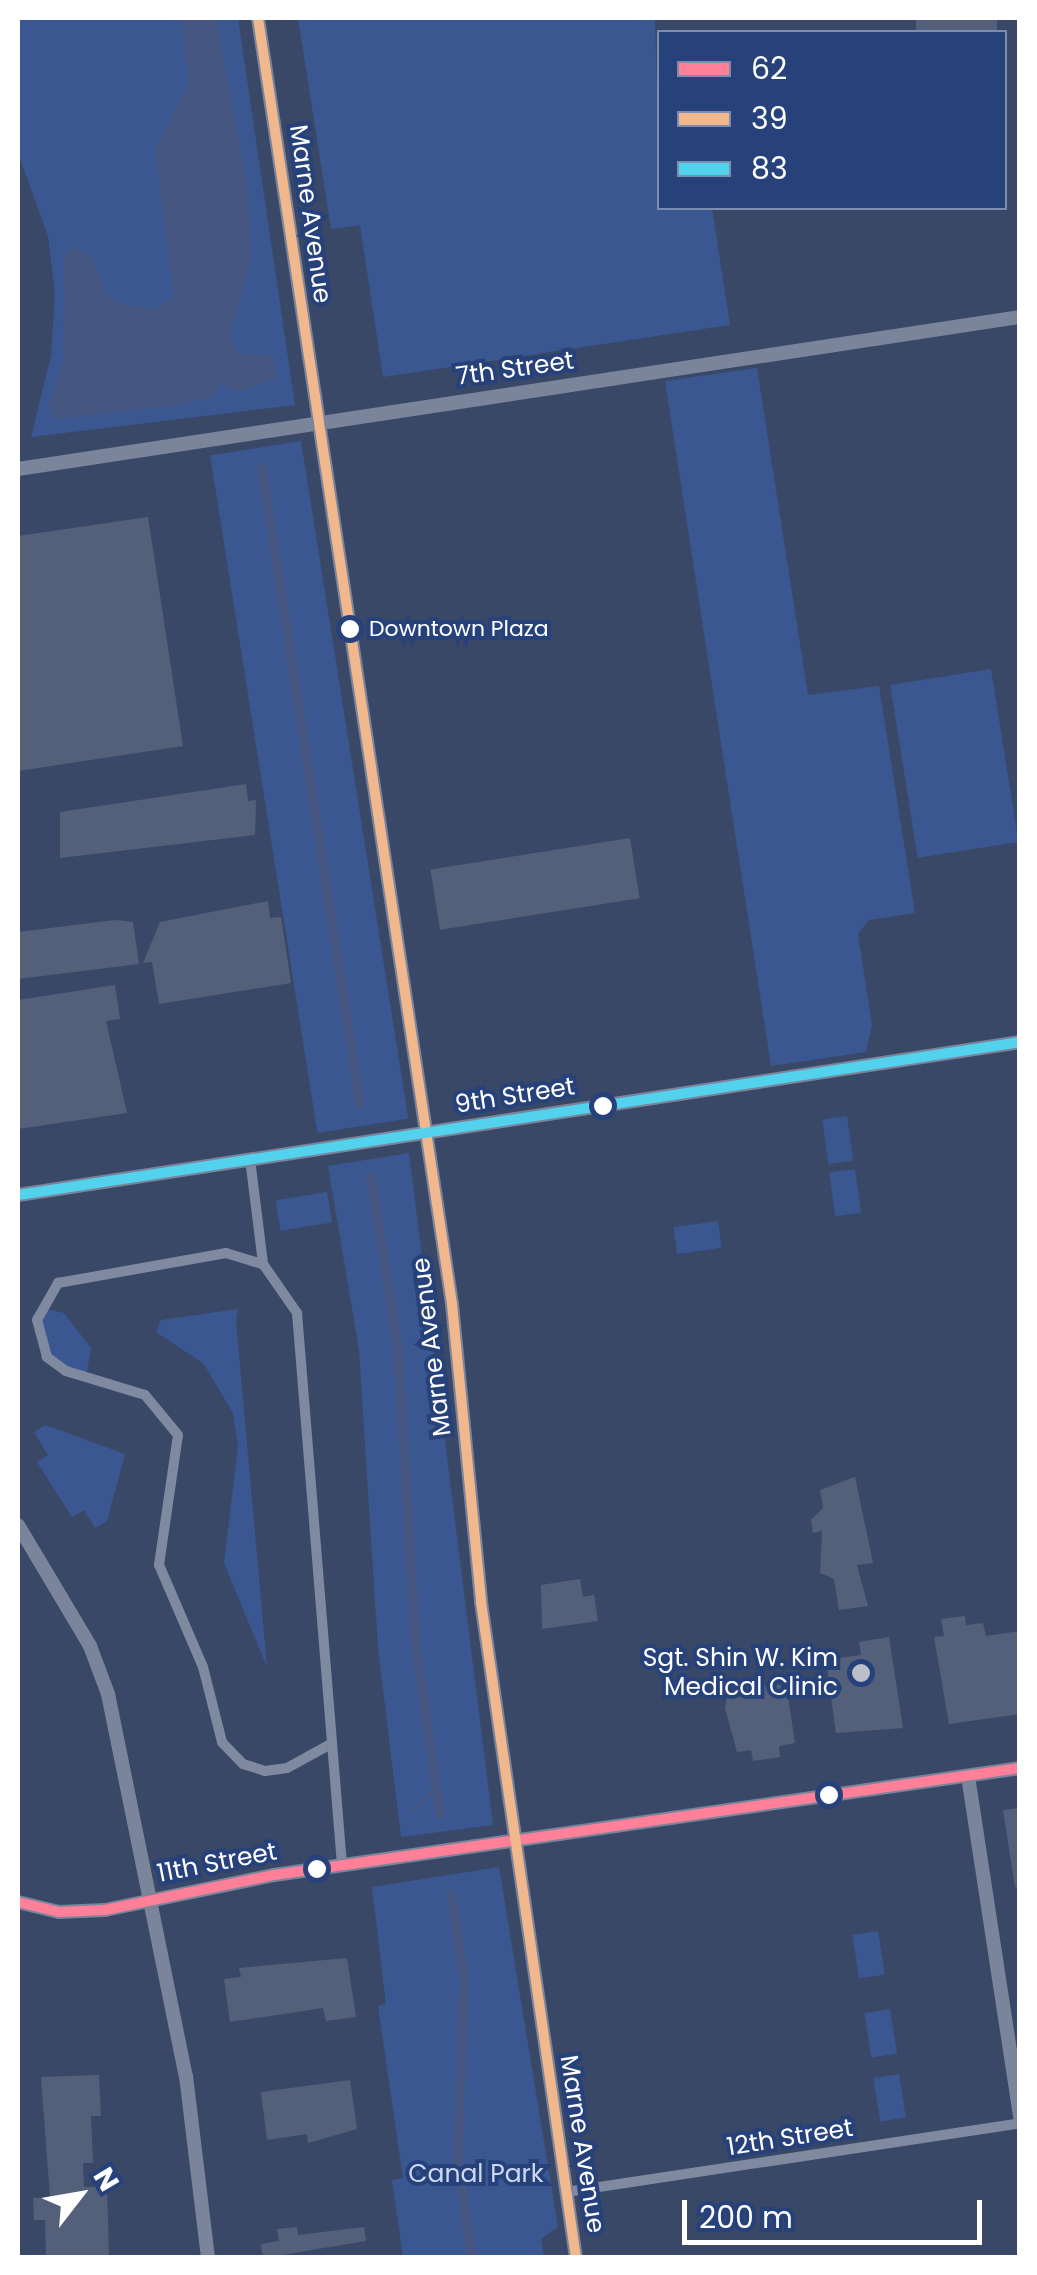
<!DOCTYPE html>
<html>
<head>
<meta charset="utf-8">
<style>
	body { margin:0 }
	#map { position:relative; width:1037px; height:2275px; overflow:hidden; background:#3a4868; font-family:Poppins,sans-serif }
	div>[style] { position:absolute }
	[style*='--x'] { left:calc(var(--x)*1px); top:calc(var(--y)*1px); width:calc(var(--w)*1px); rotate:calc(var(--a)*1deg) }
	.green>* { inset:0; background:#3a5792; transform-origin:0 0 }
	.water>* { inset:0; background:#455781 }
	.stream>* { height:2.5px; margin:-1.25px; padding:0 1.25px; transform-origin:1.25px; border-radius:1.25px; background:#455781 }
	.canal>* { height:10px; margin:-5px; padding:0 5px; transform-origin:5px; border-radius:5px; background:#455781 }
	.building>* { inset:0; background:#54607a; transform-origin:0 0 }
	.street>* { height:10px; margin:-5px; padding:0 5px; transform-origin:5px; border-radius:5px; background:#7f899f }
	.secondary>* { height:14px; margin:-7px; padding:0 7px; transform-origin:7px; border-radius:7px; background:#7a849b }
	.bus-1>* { height:10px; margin:-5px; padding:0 5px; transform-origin:5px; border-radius:5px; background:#ff8098 }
	.bus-2>* { height:10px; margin:-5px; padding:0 5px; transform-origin:5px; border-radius:5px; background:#f1b78d }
	.bus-3>* { height:10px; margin:-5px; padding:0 5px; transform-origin:5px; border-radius:5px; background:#53d2ee }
	.dots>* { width:28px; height:28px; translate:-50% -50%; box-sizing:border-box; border:5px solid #27417b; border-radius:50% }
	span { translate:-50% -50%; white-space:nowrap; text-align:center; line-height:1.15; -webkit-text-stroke:8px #27417b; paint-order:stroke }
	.bus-label { font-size:22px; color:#fff }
	.left { translate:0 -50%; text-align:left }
	.street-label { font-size:25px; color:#fff }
	.poi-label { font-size:25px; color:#fff }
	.right { translate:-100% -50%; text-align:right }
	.park-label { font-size:25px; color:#cddaf3 }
	.frame { position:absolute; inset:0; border:20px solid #fff; pointer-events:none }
	.legend { position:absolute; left:657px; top:30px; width:350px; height:180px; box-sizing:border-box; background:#27417b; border:2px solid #7d8db0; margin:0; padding:12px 18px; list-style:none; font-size:30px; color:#fff }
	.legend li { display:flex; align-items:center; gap:20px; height:50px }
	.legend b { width:50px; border:2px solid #7d8db0 }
	.north { position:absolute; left:30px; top:2145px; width:100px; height:100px; -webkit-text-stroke:8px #27417b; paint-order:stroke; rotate:59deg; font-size:28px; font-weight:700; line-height:40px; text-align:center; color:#fff }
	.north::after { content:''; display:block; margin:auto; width:35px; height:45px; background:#fff; clip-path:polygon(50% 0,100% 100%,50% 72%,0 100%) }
	.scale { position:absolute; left:682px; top:2200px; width:300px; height:45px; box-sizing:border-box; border:5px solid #fff; border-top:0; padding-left:12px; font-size:30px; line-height:35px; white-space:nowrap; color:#fff; -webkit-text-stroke:8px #27417b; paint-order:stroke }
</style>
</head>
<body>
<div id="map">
	<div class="green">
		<i style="clip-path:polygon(18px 18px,238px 18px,295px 405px,31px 437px,51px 356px,55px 295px,48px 236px,18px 153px)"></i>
		<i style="clip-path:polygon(298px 18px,655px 18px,660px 208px,712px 208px,730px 325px,383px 377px,360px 225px,331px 229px)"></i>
		<i style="clip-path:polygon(757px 368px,808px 695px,879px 686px,915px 913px,869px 920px,858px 934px,872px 1025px,866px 1052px,771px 1066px,665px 381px)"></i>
		<i style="left:301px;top:441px;width:686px;height:92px;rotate:81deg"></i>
		<i style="left:991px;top:669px;width:175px;height:102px;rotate:81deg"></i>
		<i style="left:847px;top:1116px;width:45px;height:25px;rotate:82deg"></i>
		<i style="clip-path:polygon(409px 1153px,493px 1825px,401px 1837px,378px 1648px,359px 1350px,328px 1166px)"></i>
		<i style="left:855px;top:1169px;width:44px;height:26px;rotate:82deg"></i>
		<i style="left:327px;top:1192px;width:31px;height:52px;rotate:81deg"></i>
		<i style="left:718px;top:1221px;width:27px;height:45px;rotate:82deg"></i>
		<i style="clip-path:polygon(39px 1307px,64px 1313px,91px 1348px,86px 1378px,47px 1357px)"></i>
		<i style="clip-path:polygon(238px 1309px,236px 1321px,267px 1667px,224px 1563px,238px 1446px,233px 1413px,204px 1364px,156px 1332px,161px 1320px)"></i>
		<i style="clip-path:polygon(45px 1425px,125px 1454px,107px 1521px,95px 1528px,84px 1510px,72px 1517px,37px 1462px,48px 1455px,34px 1432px)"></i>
		<i style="clip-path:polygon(499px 1867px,558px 2227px,541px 2239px,544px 2257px,403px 2257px,392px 2180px,403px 2178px,378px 2006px,386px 2004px,372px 1887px)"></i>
		<i style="left:878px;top:1931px;width:44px;height:26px;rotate:81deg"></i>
		<i style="left:890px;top:2009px;width:45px;height:26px;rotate:81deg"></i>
		<i style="left:899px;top:2074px;width:44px;height:26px;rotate:81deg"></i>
	</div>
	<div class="water">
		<i style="clip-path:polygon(182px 18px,216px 18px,249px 196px,251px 259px,230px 337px,238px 354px,272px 355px,277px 378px,238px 392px,221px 384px,212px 398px,169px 406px,55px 419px,48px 408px,63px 364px,65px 252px,75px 246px,93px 258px,106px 295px,130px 306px,157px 308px,174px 297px,155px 149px,188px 84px)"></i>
	</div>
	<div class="stream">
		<i style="--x:412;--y:1810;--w:33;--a:-44"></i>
	</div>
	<div class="canal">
		<i style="--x:262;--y:468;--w:644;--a:81.25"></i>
		<i style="--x:371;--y:1177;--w:174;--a:81.1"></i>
		<i style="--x:398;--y:1349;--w:300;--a:86.6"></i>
		<i style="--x:416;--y:1648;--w:168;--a:81.8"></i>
		<i style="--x:451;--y:1894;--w:86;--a:81.3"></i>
		<i style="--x:464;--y:1979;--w:185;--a:91.9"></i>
		<i style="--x:458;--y:2164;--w:95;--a:81.5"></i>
	</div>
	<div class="building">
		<i style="left:916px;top:18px;width:81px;height:14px"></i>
		<i style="clip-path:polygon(148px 517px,183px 746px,18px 771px,18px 536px)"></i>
		<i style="clip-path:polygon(246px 784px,248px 801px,256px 800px,255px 835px,60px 858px,60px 812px)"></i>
		<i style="left:630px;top:838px;width:61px;height:202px;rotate:81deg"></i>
		<i style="clip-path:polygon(268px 901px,270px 918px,281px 917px,291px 983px,159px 1004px,152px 962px,143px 963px,160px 922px)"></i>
		<i style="clip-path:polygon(115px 920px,133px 922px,139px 964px,18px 979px,18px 932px)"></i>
		<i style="clip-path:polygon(115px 985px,120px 1019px,106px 1021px,127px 1113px,18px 1129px,18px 1000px)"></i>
		<i style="clip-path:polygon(855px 1477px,873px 1563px,857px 1565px,868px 1606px,839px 1610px,834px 1579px,820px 1573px,822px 1531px,813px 1533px,811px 1520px,823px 1508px,820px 1490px)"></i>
		<i style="clip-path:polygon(580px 1579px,583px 1597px,594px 1595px,598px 1621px,542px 1629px,541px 1585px)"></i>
		<i style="clip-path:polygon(965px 1616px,966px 1625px,983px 1623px,986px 1636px,1020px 1631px,1020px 1714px,949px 1724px,934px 1637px,944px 1636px,941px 1619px)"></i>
		<i style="clip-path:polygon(889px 1637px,903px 1728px,836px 1733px,826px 1660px,861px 1655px,859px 1642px)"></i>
		<i style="clip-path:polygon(764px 1679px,765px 1687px,786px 1684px,795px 1743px,779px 1746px,780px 1757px,753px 1761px,751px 1750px,737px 1752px,725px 1708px,728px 1693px)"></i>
		<i style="clip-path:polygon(1020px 1808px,1020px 1887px,1015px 1887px,1003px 1810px)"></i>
		<i style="clip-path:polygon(347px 1958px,356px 2017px,326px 2021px,323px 2008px,230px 2022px,224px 1979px,241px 1977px,239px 1968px)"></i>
		<i style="clip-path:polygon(99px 2075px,101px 2116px,91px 2116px,93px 2163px,83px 2163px,84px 2187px,107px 2187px,109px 2258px,46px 2258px,45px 2220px,34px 2220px,33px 2198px,50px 2197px,41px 2077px)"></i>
		<i style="clip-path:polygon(350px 2080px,357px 2129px,308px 2143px,307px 2134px,267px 2140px,261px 2092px)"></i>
		<i style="clip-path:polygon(297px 2227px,298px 2235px,364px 2227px,366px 2241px,263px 2258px,261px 2244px,279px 2241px,277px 2229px)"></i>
	</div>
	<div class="street">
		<i style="--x:250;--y:1159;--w:106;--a:82.9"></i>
		<i style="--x:329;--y:1745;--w:48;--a:151.3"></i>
		<i style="--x:287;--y:1768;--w:22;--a:172"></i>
		<i style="--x:265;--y:1771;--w:23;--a:-162"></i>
		<i style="--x:243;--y:1764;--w:30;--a:-134"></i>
		<i style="--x:222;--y:1742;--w:77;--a:-104.2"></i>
		<i style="--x:203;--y:1667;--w:111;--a:-113.3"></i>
		<i style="--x:159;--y:1565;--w:131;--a:-81.7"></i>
		<i style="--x:178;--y:1435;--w:52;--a:-129.5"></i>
		<i style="--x:145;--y:1395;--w:83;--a:-163.1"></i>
		<i style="--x:66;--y:1371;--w:24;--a:-144"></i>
		<i style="--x:47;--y:1357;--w:38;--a:-105"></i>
		<i style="--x:37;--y:1320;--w:43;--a:-60.4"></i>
		<i style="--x:58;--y:1283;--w:171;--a:-10.1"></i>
		<i style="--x:226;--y:1253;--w:39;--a:17"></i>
		<i style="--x:263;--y:1264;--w:60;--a:55.2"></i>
		<i style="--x:297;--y:1313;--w:554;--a:85.34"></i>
		<i style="--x:566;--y:2192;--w:459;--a:-8.6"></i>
	</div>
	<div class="secondary">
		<i style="--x:258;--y:18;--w:1301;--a:81.42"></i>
		<i style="--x:452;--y:1304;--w:299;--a:84.4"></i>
		<i style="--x:481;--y:1602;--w:663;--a:81.76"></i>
		<i style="--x:18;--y:469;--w:1013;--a:-8.63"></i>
		<i style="--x:18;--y:1195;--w:1014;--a:-8.68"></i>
		<i style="--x:18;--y:1525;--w:141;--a:59.2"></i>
		<i style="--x:90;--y:1646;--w:51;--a:69.4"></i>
		<i style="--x:108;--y:1694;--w:390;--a:78.5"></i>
		<i style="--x:186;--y:2076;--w:183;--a:83.1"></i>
		<i style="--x:968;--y:1776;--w:345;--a:81.3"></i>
		<i style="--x:18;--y:1902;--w:42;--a:13.7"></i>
		<i style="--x:59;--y:1912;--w:46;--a:-2.5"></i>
		<i style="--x:105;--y:1910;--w:173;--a:-11.7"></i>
		<i style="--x:274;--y:1875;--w:754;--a:-8.16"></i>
	</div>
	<div class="bus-1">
		<i style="--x:18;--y:1902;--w:42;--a:13.7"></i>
		<i style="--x:59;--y:1912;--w:46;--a:-2.5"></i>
		<i style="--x:105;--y:1910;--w:173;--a:-11.7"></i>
		<i style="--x:274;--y:1875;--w:754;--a:-8.16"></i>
	</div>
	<div class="bus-2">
		<i style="--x:258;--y:18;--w:1301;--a:81.42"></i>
		<i style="--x:452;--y:1304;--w:299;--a:84.4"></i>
		<i style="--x:481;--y:1602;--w:663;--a:81.76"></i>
	</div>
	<div class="bus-3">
		<i style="--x:18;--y:1195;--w:1014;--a:-8.68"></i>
	</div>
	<div class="dots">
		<i style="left:350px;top:629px;background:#fff"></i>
		<i style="left:603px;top:1106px;background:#fff"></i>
		<i style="left:861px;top:1673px;background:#babfca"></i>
		<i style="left:829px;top:1795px;background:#fff"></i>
		<i style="left:317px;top:1869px;background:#fff"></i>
	</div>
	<div class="bus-label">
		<span class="left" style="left:369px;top:629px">Downtown Plaza</span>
	</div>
	<div class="street-label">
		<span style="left:310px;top:214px;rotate:82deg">Marne Avenue</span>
		<span style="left:515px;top:369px;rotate:-8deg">7th Street</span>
		<span style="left:515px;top:1096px;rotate:-9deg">9th Street</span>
		<span style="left:432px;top:1347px;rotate:-97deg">Marne Avenue</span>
		<span style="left:217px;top:1863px;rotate:-11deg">11th Street</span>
		<span style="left:790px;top:2138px;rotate:-9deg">12th Street</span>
		<span style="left:582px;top:2144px;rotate:81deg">Marne Avenue</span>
	</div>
	<div class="poi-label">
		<span class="right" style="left:838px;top:1673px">Sgt. Shin W. Kim<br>Medical Clinic</span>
	</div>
	<div class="park-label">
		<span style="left:476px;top:2174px">Canal Park</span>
	</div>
	<div class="frame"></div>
	<ul class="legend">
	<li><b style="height:12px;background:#ff8098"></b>62</li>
	<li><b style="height:12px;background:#f1b78d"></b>39</li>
	<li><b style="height:12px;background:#53d2ee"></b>83</li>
	</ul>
	<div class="north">N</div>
	<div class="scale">200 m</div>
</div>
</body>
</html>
